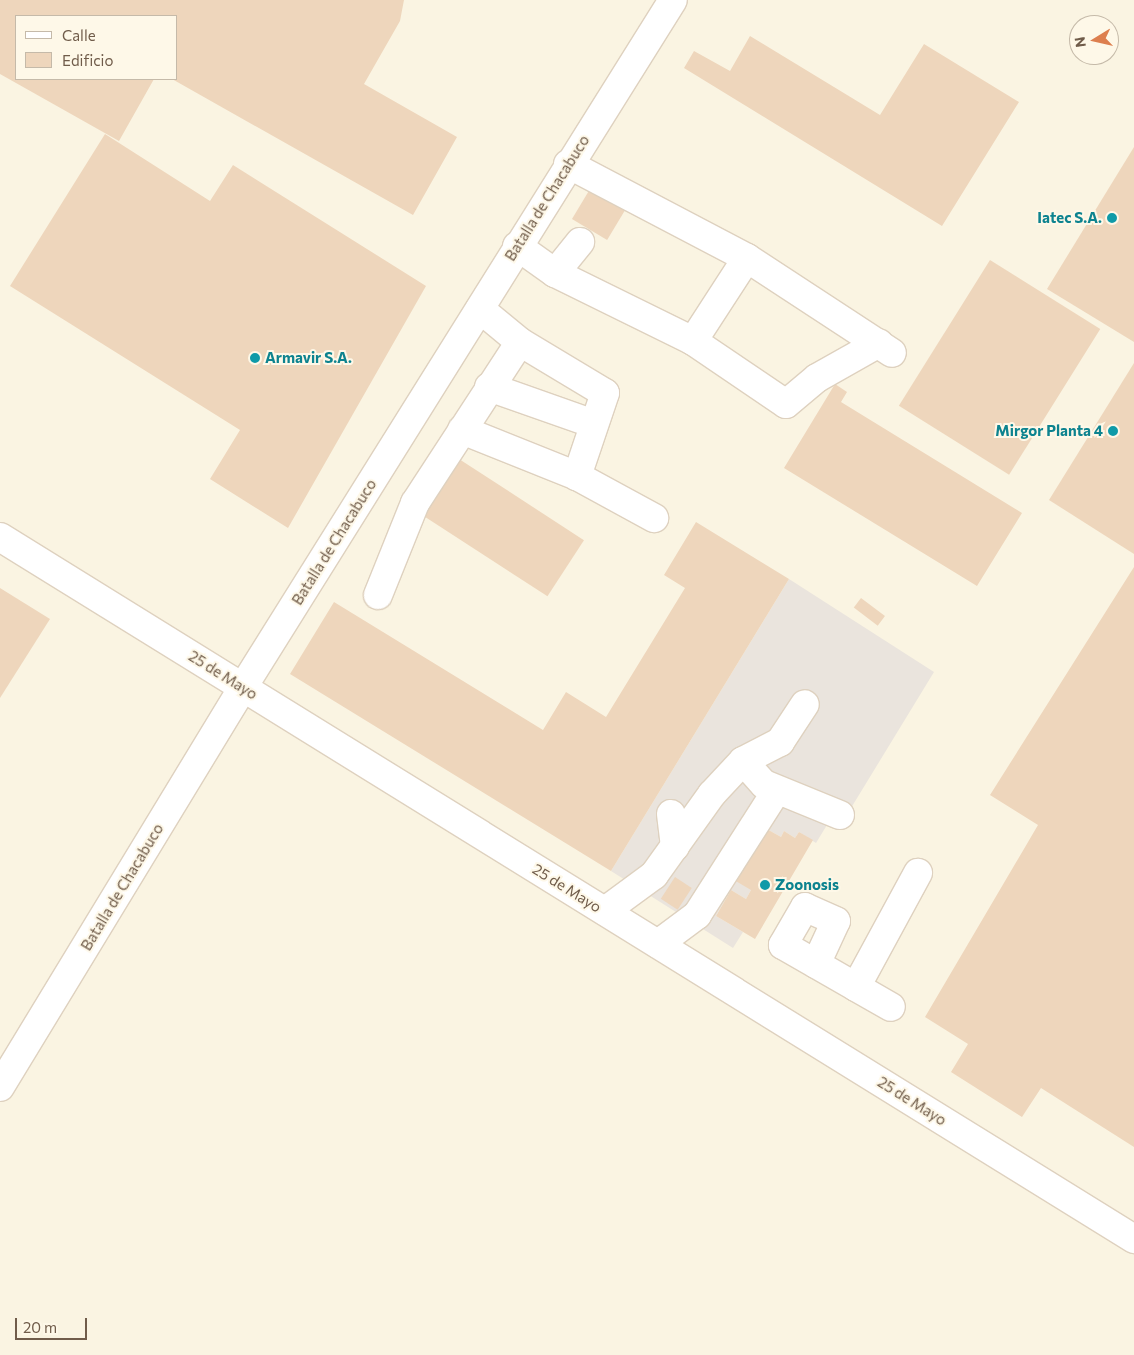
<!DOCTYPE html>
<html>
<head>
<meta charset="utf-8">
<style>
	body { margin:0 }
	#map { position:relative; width:1134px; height:1355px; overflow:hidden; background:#faf4e2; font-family:Commissioner,sans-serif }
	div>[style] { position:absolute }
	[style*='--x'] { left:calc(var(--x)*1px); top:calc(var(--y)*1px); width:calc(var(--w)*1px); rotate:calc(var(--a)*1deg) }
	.industrial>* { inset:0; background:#eae4dd }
	.building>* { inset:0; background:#eed6bc; transform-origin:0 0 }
	.roads { filter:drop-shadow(1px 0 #ded1bf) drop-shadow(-1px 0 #ded1bf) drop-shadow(0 1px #ded1bf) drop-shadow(0 -1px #ded1bf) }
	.minor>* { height:28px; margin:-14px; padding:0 14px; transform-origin:14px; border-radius:14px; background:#fff }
	.dots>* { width:14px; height:14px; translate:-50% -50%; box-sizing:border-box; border:2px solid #fef8e8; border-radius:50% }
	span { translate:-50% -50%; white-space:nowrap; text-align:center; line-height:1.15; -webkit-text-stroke:4px #fef8e8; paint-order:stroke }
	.street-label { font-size:15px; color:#705c4a }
	.culture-label { font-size:15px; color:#0d838f; font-weight:700 }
	.right { translate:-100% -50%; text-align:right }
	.left { translate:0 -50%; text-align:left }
	.legend { position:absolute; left:15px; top:15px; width:162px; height:65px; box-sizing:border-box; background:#fef8e8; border:1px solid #c5baa9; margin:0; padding:6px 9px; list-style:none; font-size:15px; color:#705c4a }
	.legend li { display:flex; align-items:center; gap:10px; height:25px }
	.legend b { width:25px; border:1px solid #c5baa9 }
	.north { position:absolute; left:1069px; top:15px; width:50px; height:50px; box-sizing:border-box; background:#fef8e8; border:1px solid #c5baa9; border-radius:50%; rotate:261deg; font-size:14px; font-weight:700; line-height:20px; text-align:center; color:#705c4a }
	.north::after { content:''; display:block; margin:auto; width:18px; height:22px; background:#dd7f4e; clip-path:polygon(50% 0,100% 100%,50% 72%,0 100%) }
	.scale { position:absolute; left:15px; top:1318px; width:72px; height:22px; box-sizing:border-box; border:2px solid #705c4a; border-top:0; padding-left:6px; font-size:15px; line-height:18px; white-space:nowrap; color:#705c4a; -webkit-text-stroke:4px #fef8e8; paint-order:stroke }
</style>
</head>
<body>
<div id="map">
	<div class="industrial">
		<i style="clip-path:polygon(789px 579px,934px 672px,840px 826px,830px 820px,816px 843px,799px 832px,795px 838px,784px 831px,781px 837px,765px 828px,751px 890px,746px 899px,731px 890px,716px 916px,743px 932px,733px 948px,611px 871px)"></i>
	</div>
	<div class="building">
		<i style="clip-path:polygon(0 0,404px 0,400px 21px,364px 84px,457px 137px,413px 215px,172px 79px,176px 79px,176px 16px,16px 16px,16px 79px,154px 79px,119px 141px,0 74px)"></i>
		<i style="clip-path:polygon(750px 36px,880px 115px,924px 44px,1019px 102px,942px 226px,684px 68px,694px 51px,730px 71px)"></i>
		<i style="clip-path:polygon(105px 134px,210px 201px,233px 165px,426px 286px,288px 528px,210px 479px,240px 430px,10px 286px)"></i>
		<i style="clip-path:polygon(1134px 147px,1134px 342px,1047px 289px)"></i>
		<i style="left:590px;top:189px;width:41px;height:35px;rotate:31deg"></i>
		<i style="left:990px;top:260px;width:130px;height:172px;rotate:32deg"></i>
		<i style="clip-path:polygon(1134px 363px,1134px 554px,1049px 500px)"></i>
		<i style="clip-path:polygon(835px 384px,847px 392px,841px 402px,1022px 513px,977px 586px,784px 468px)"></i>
		<i style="left:459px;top:459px;width:149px;height:67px;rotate:33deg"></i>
		<i style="clip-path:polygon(696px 522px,789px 579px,611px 871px,290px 674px,334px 602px,543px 730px,566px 692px,606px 717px,685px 588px,664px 575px)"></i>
		<i style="clip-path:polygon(1134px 567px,1134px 1147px,1041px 1088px,1022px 1117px,951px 1072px,968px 1044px,925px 1017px,1038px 825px,990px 795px)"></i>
		<i style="clip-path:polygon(0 588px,50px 619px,0 698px)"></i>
		<i style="left:861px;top:598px;width:30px;height:12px;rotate:37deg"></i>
		<i style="clip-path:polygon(765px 828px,781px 837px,784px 831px,795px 838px,799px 832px,813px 840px,755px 939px,716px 916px,731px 890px,746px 899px,751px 890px,734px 880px)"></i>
		<i style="left:675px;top:877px;width:20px;height:26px;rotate:33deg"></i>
	</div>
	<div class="roads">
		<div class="minor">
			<i style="--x:568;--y:164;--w:202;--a:27.7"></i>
			<i style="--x:747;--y:258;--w:173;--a:33.2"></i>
			<i style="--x:517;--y:246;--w:47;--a:35.4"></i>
			<i style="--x:555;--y:273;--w:154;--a:26.2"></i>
			<i style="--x:693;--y:341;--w:112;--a:34.1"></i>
			<i style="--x:786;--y:404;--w:40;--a:-40"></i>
			<i style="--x:817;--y:378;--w:71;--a:-29.4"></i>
			<i style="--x:555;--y:273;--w:40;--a:-51"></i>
			<i style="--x:480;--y:309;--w:52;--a:39.5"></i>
			<i style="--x:693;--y:341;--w:99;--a:-57"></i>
			<i style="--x:489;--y:387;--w:111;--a:19.4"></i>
			<i style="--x:462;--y:430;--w:124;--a:21.8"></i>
			<i style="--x:0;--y:537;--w:1334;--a:31.76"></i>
			<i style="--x:378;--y:595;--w:99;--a:-68.1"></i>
			<i style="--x:415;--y:503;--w:192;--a:-56.9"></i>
			<i style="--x:520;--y:342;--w:99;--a:31"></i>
			<i style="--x:605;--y:393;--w:88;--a:108.6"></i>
			<i style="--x:577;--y:476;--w:88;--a:28.6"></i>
			<i style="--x:743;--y:761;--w:31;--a:48"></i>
			<i style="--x:764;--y:784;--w:82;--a:22.2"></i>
			<i style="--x:671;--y:814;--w:33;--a:83"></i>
			<i style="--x:605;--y:911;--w:61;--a:-36.3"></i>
			<i style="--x:654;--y:875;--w:100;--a:-54.4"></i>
			<i style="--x:712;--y:794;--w:45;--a:-46.8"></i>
			<i style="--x:743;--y:761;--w:42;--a:-27.2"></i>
			<i style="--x:780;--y:742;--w:45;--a:-56.7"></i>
			<i style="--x:658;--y:944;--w:49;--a:-36.6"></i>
			<i style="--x:697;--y:915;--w:148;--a:-57.4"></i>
			<i style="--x:816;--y:964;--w:47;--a:-65.1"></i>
			<i style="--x:836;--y:921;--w:34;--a:-156"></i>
			<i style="--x:805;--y:907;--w:44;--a:120.1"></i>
			<i style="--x:783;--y:945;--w:84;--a:29.9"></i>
			<i style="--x:856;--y:987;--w:40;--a:29.7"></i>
			<i style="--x:856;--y:987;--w:130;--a:-61.5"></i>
			<i style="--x:0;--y:1087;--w:468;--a:-58.7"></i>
			<i style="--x:243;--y:687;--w:810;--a:-57.96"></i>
		</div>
	</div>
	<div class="dots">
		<i style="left:1112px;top:218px;background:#0f9aa8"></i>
		<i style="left:255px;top:358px;background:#0f9aa8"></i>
		<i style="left:1113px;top:431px;background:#0f9aa8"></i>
		<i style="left:765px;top:885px;background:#0f9aa8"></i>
	</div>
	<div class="street-label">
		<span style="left:547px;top:198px;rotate:-58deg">Batalla de Chacabuco</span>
		<span style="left:334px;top:542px;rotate:-58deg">Batalla de Chacabuco</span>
		<span style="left:223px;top:675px;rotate:32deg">25 de Mayo</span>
		<span style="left:122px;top:887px;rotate:-59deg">Batalla de Chacabuco</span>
		<span style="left:567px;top:888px;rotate:32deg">25 de Mayo</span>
		<span style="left:912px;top:1101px;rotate:32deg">25 de Mayo</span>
	</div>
	<div class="culture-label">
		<span class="right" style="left:1102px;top:218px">Iatec S.A.</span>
		<span class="left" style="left:265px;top:358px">Armavir S.A.</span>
		<span class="right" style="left:1103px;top:431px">Mirgor Planta 4</span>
		<span class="left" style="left:775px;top:885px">Zoonosis</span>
	</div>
	<ul class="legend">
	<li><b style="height:6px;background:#fff"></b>Calle</li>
	<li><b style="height:14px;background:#eed6bc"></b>Edificio</li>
	</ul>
	<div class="north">N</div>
	<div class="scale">20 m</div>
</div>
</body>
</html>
